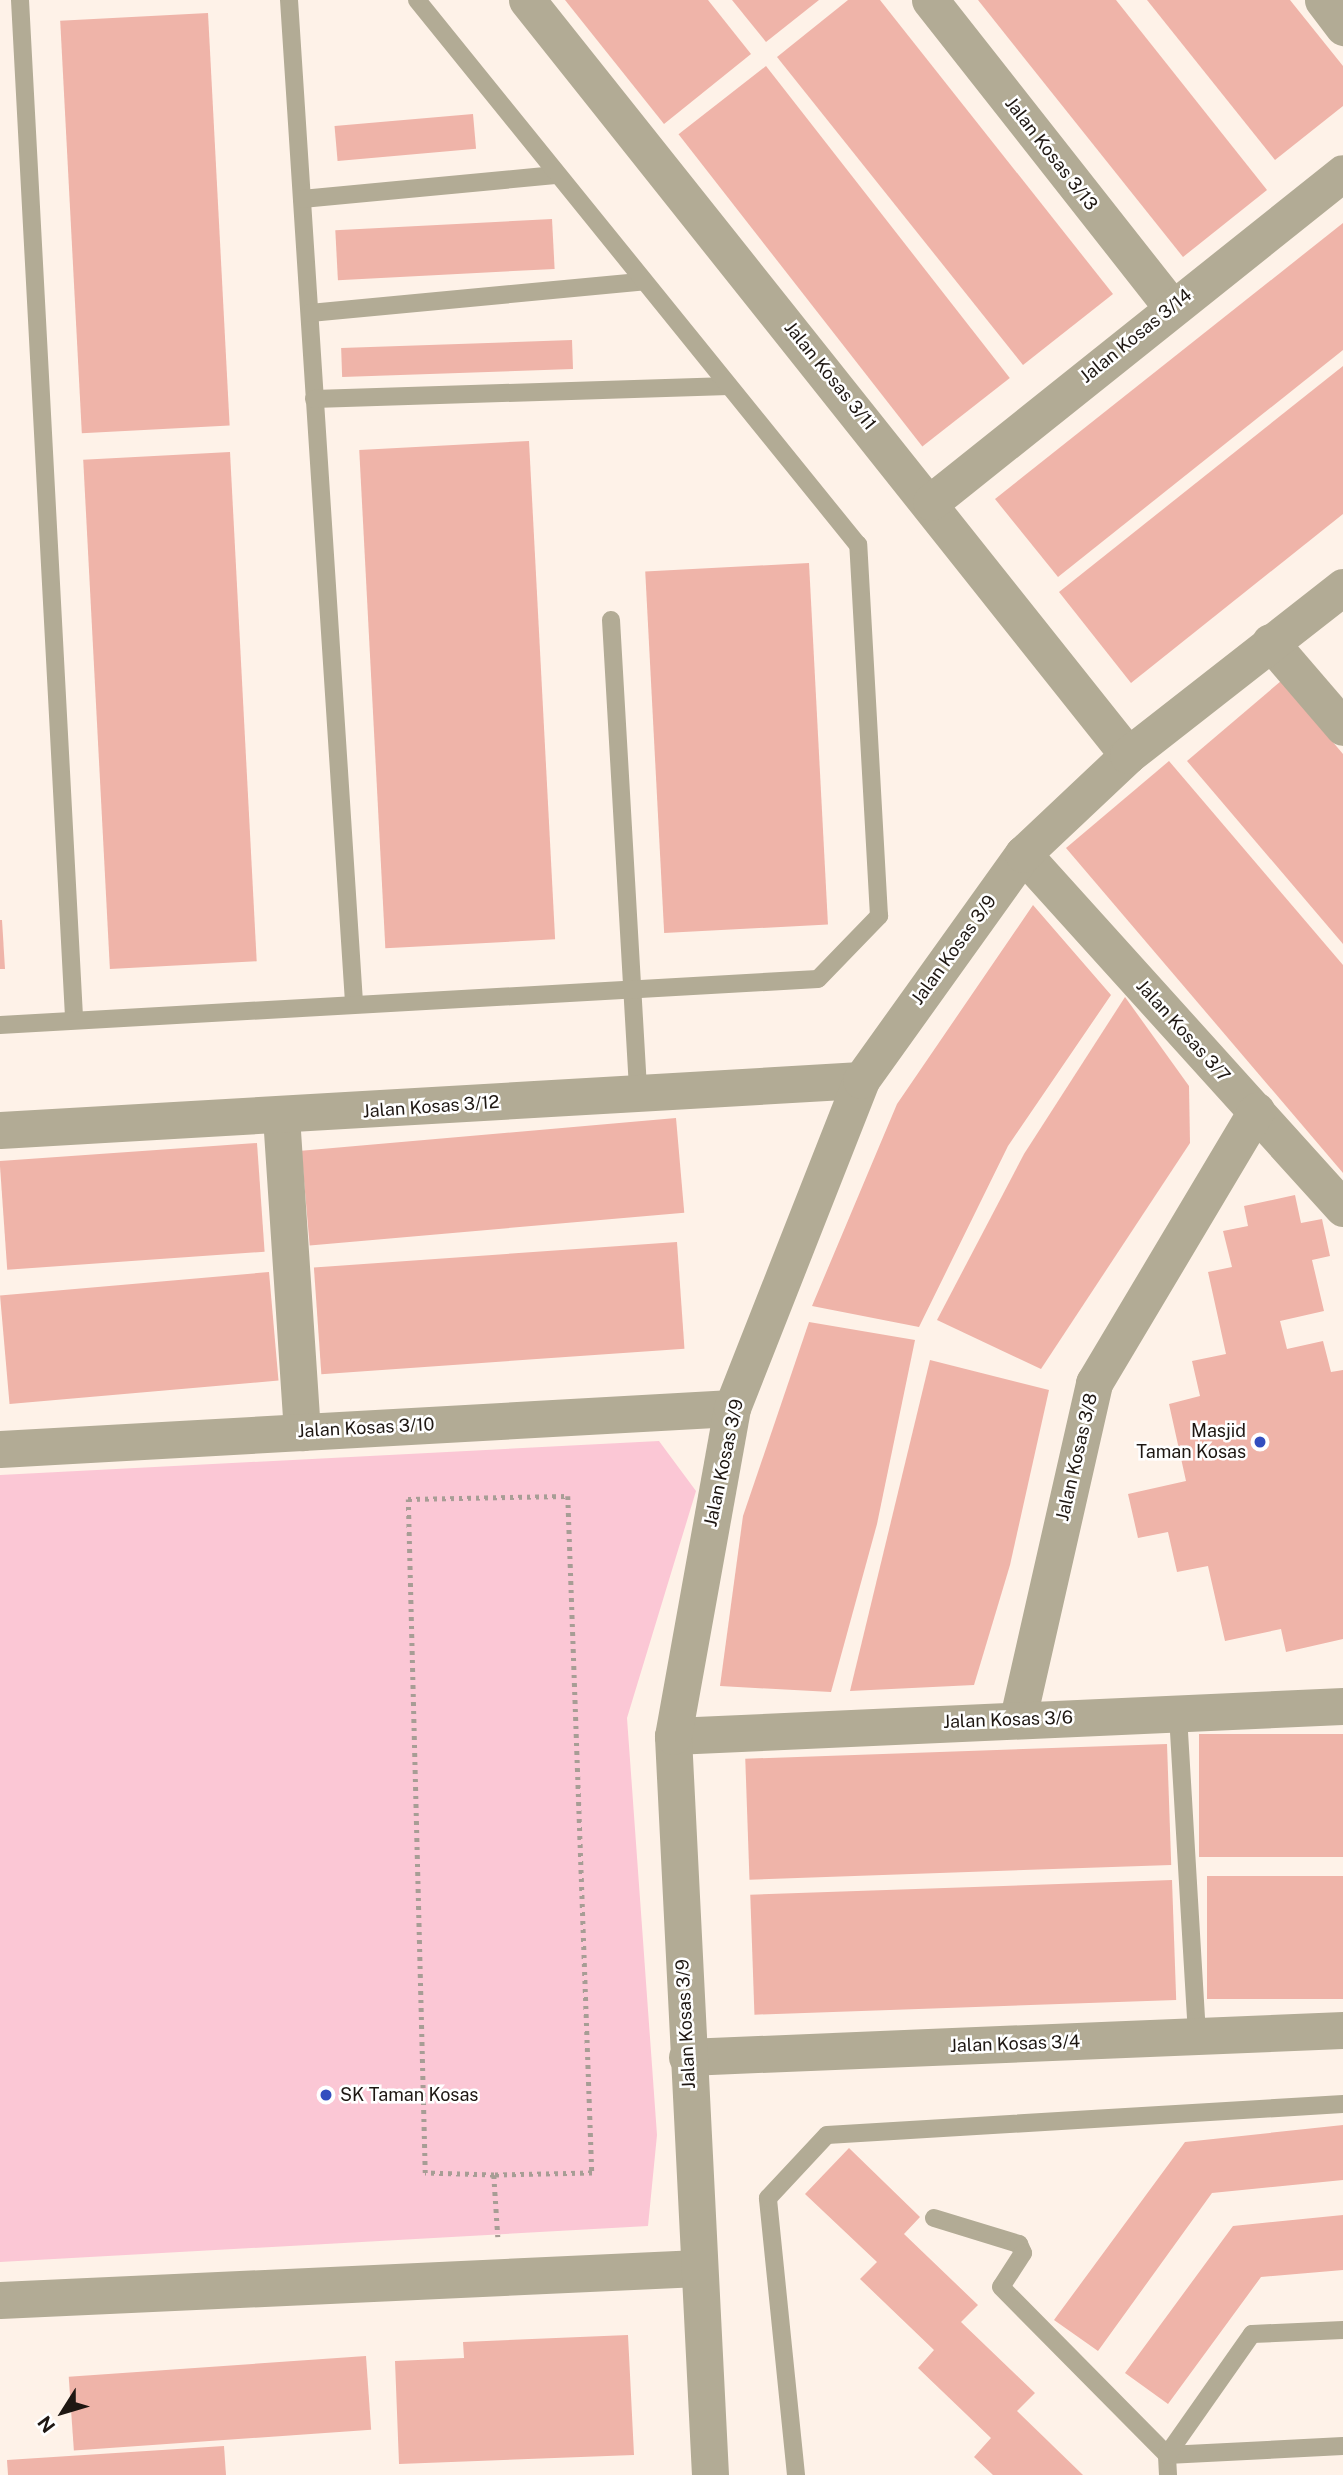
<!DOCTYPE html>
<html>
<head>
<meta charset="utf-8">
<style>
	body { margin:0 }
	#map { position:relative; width:1343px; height:2475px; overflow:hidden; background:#fef2e8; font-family:"Public Sans",sans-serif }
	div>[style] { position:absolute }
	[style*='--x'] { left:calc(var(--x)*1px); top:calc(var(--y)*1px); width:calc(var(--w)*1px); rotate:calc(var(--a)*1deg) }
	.green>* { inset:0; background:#fbc7d5 }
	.building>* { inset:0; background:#efb4a9; transform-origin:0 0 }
	.path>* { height:4.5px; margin-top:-2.25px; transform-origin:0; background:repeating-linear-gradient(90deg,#a79d95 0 3.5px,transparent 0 8.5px) }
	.service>* { height:18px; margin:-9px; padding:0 9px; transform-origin:9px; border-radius:9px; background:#b2ab95 }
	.minor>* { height:37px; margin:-18.5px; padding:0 18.5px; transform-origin:18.5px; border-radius:18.5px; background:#b2ab95 }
	.dots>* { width:19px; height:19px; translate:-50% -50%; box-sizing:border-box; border:4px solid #fff; border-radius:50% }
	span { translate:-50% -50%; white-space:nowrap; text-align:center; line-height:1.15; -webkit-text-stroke:5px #fff; paint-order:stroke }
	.street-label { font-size:18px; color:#1e1712 }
	.poi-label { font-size:18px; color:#1e1712 }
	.right { translate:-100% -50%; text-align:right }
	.left { translate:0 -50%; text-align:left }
	.north { position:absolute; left:28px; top:2377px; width:70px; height:70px; -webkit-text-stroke:5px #fff; paint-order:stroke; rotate:233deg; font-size:19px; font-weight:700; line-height:28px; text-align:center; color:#1e1712 }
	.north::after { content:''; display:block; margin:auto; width:24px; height:32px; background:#1e1712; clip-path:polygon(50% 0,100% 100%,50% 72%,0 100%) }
</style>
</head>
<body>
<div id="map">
	<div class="green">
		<i style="clip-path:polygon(659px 1441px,696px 1491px,627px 1718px,657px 2135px,648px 2226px,0 2262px,0 1475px)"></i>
	</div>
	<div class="building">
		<i style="clip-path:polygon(565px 0,708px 0,751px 54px,664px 124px)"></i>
		<i style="clip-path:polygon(732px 0,819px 0,766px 42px)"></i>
		<i style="clip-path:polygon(848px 0,880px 0,1113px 294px,1023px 365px,777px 57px)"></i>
		<i style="clip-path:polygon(978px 0,1116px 0,1267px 190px,1183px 257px)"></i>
		<i style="clip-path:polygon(1147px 0,1290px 0,1343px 66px,1343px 106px,1275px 160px)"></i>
		<i style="left:208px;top:13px;width:413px;height:148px;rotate:87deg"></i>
		<i style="left:766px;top:66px;width:396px;height:111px;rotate:52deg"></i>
		<i style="left:473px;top:114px;width:35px;height:139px;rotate:85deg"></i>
		<i style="left:552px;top:219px;width:50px;height:217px;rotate:87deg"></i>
		<i style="clip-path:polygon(1343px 223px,1343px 350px,1058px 577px,995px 499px)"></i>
		<i style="left:572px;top:340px;width:29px;height:231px;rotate:88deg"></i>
		<i style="clip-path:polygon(1343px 366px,1343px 514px,1131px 683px,1059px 592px)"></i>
		<i style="left:529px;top:441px;width:499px;height:170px;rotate:87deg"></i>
		<i style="left:230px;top:452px;width:510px;height:147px;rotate:87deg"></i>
		<i style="left:809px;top:563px;width:362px;height:164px;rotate:87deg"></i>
		<i style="clip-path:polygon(1281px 681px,1343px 754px,1343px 944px,1187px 761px)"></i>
		<i style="clip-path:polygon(1169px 761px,1343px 965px,1343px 1173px,1066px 848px)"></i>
		<i style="clip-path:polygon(1033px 905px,1111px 995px,1008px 1146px,919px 1327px,812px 1306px,897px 1104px)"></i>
		<i style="clip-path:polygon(0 920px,2px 920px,5px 969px,0 969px)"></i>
		<i style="clip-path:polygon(1125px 997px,1189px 1086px,1190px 1143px,1041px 1369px,937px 1320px,1024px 1154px)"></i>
		<i style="left:676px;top:1118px;width:95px;height:376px;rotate:85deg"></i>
		<i style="left:257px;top:1143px;width:109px;height:258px;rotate:86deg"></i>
		<i style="clip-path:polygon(1295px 1195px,1301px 1223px,1322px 1219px,1330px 1256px,1312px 1260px,1324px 1311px,1280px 1321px,1287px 1349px,1323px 1341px,1331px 1372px,1343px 1370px,1343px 1639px,1286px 1652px,1281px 1629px,1225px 1641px,1208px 1566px,1177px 1572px,1168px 1532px,1138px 1538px,1128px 1494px,1186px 1481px,1169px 1404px,1200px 1396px,1192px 1361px,1226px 1354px,1208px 1272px,1232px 1267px,1223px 1231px,1248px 1226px,1244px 1206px)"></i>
		<i style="left:677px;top:1242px;width:107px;height:364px;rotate:86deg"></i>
		<i style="left:269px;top:1272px;width:109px;height:270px;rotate:85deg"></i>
		<i style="clip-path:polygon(809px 1322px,915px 1340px,877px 1524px,831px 1692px,720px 1686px,743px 1516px)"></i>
		<i style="clip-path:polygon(930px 1360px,1049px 1390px,1010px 1565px,974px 1685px,850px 1691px)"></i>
		<i style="left:1343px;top:1734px;width:123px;height:144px;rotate:90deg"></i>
		<i style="left:1167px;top:1744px;width:121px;height:422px;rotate:88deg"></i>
		<i style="left:1343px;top:1876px;width:123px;height:136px;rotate:90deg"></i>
		<i style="left:1172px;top:1880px;width:120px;height:422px;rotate:88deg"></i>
		<i style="clip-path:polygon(1343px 2125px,1343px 2180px,1212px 2193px,1098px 2351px,1054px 2320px,1185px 2142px)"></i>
		<i style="clip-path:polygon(849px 2148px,920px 2217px,904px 2234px,978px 2305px,961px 2322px,1035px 2393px,1017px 2411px,1083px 2475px,993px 2475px,974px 2457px,991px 2438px,918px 2368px,934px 2350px,860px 2279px,877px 2262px,805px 2194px)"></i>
		<i style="clip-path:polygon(1343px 2215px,1343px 2270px,1261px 2277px,1168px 2404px,1125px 2373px,1233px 2226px)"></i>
		<i style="clip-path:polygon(628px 2335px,634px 2455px,399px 2464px,395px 2361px,464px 2358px,463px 2342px)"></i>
		<i style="left:366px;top:2356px;width:74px;height:298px;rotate:86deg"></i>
		<i style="clip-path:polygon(224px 2446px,226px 2475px,8px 2475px,7px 2460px)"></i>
	</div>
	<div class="path">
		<i style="--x:494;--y:2175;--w:69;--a:-178.3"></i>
		<i style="--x:425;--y:2173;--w:674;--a:-91.44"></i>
		<i style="--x:408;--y:1499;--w:160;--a:-1.1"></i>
		<i style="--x:568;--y:1496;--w:677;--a:87.97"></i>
		<i style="--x:592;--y:2173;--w:98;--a:178.8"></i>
		<i style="--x:494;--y:2175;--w:62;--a:86.3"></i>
	</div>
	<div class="service">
		<i style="--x:20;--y:0;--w:1017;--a:86.96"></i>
		<i style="--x:289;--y:0;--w:1005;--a:86.29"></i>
		<i style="--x:302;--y:199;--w:257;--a:-5.4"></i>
		<i style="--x:310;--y:313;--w:331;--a:-5.4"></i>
		<i style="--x:314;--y:399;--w:415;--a:-1.8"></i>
		<i style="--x:611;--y:620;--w:475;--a:86.7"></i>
		<i style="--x:0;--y:1025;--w:819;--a:-3.22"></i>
		<i style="--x:818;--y:979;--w:88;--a:-45.9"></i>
		<i style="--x:879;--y:916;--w:372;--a:-93.2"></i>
		<i style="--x:858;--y:545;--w:701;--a:-128.98"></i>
		<i style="--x:1178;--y:1715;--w:322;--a:86.6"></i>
		<i style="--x:934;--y:2218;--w:89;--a:17"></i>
		<i style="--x:1019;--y:2244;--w:10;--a:66"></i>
		<i style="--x:1023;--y:2253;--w:40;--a:122.9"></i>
		<i style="--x:1001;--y:2287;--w:236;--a:45.3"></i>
		<i style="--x:1167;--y:2455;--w:176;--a:-2.9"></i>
		<i style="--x:796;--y:2475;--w:278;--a:-95.8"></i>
		<i style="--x:768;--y:2198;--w:86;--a:-46.9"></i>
		<i style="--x:827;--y:2135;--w:517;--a:-3.44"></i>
		<i style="--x:1168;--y:2475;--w:20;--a:-93"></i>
		<i style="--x:1167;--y:2455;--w:148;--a:-54.9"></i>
		<i style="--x:1252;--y:2334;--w:91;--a:-2.5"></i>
	</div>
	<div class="minor">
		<i style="--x:527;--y:0;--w:965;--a:51.48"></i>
		<i style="--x:930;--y:0;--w:391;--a:51.8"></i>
		<i style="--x:1323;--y:0;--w:34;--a:53"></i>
		<i style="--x:931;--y:502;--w:527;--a:-38.61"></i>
		<i style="--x:1270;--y:642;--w:112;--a:49.3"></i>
		<i style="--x:1023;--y:854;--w:477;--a:47.9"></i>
		<i style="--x:281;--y:1116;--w:317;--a:86.2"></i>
		<i style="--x:0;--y:1130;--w:862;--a:-3.32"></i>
		<i style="--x:0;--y:1449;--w:733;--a:-3.21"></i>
		<i style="--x:1018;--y:1718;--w:344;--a:-77.2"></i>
		<i style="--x:1094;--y:1383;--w:317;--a:-59.2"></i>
		<i style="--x:673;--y:1736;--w:671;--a:-2.56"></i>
		<i style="--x:687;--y:2057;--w:657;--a:-2.36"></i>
		<i style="--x:0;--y:2300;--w:699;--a:-2.62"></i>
		<i style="--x:710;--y:2475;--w:740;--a:-92.87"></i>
		<i style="--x:673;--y:1736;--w:333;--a:-79.8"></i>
		<i style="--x:732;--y:1408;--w:352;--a:-68.5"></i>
		<i style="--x:861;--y:1080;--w:278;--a:-54.4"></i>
		<i style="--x:1023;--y:854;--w:144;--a:-43.3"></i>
		<i style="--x:1128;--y:755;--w:273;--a:-38"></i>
	</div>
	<div class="dots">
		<i style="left:1260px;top:1442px;background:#334ebf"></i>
		<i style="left:326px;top:2095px;background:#334ebf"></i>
	</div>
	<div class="street-label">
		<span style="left:1051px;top:154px;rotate:52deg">Jalan Kosas 3/13</span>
		<span style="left:1136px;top:336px;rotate:-39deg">Jalan Kosas 3/14</span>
		<span style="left:830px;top:376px;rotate:51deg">Jalan Kosas 3/11</span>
		<span style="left:954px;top:950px;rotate:-54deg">Jalan Kosas 3/9</span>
		<span style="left:1183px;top:1031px;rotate:48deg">Jalan Kosas 3/7</span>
		<span style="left:431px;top:1107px;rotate:-4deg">Jalan Kosas 3/12</span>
		<span style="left:366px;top:1428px;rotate:-3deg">Jalan Kosas 3/10</span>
		<span style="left:1077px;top:1457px;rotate:-77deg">Jalan Kosas 3/8</span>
		<span style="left:724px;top:1463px;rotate:-78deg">Jalan Kosas 3/9</span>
		<span style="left:1008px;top:1720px;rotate:-2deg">Jalan Kosas 3/6</span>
		<span style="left:686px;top:2024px;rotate:-93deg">Jalan Kosas 3/9</span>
		<span style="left:1015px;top:2044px;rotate:-2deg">Jalan Kosas 3/4</span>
	</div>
	<div class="poi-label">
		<span class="right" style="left:1246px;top:1442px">Masjid<br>Taman Kosas</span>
		<span class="left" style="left:340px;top:2095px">SK Taman Kosas</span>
	</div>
	<div class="north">N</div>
</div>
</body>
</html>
